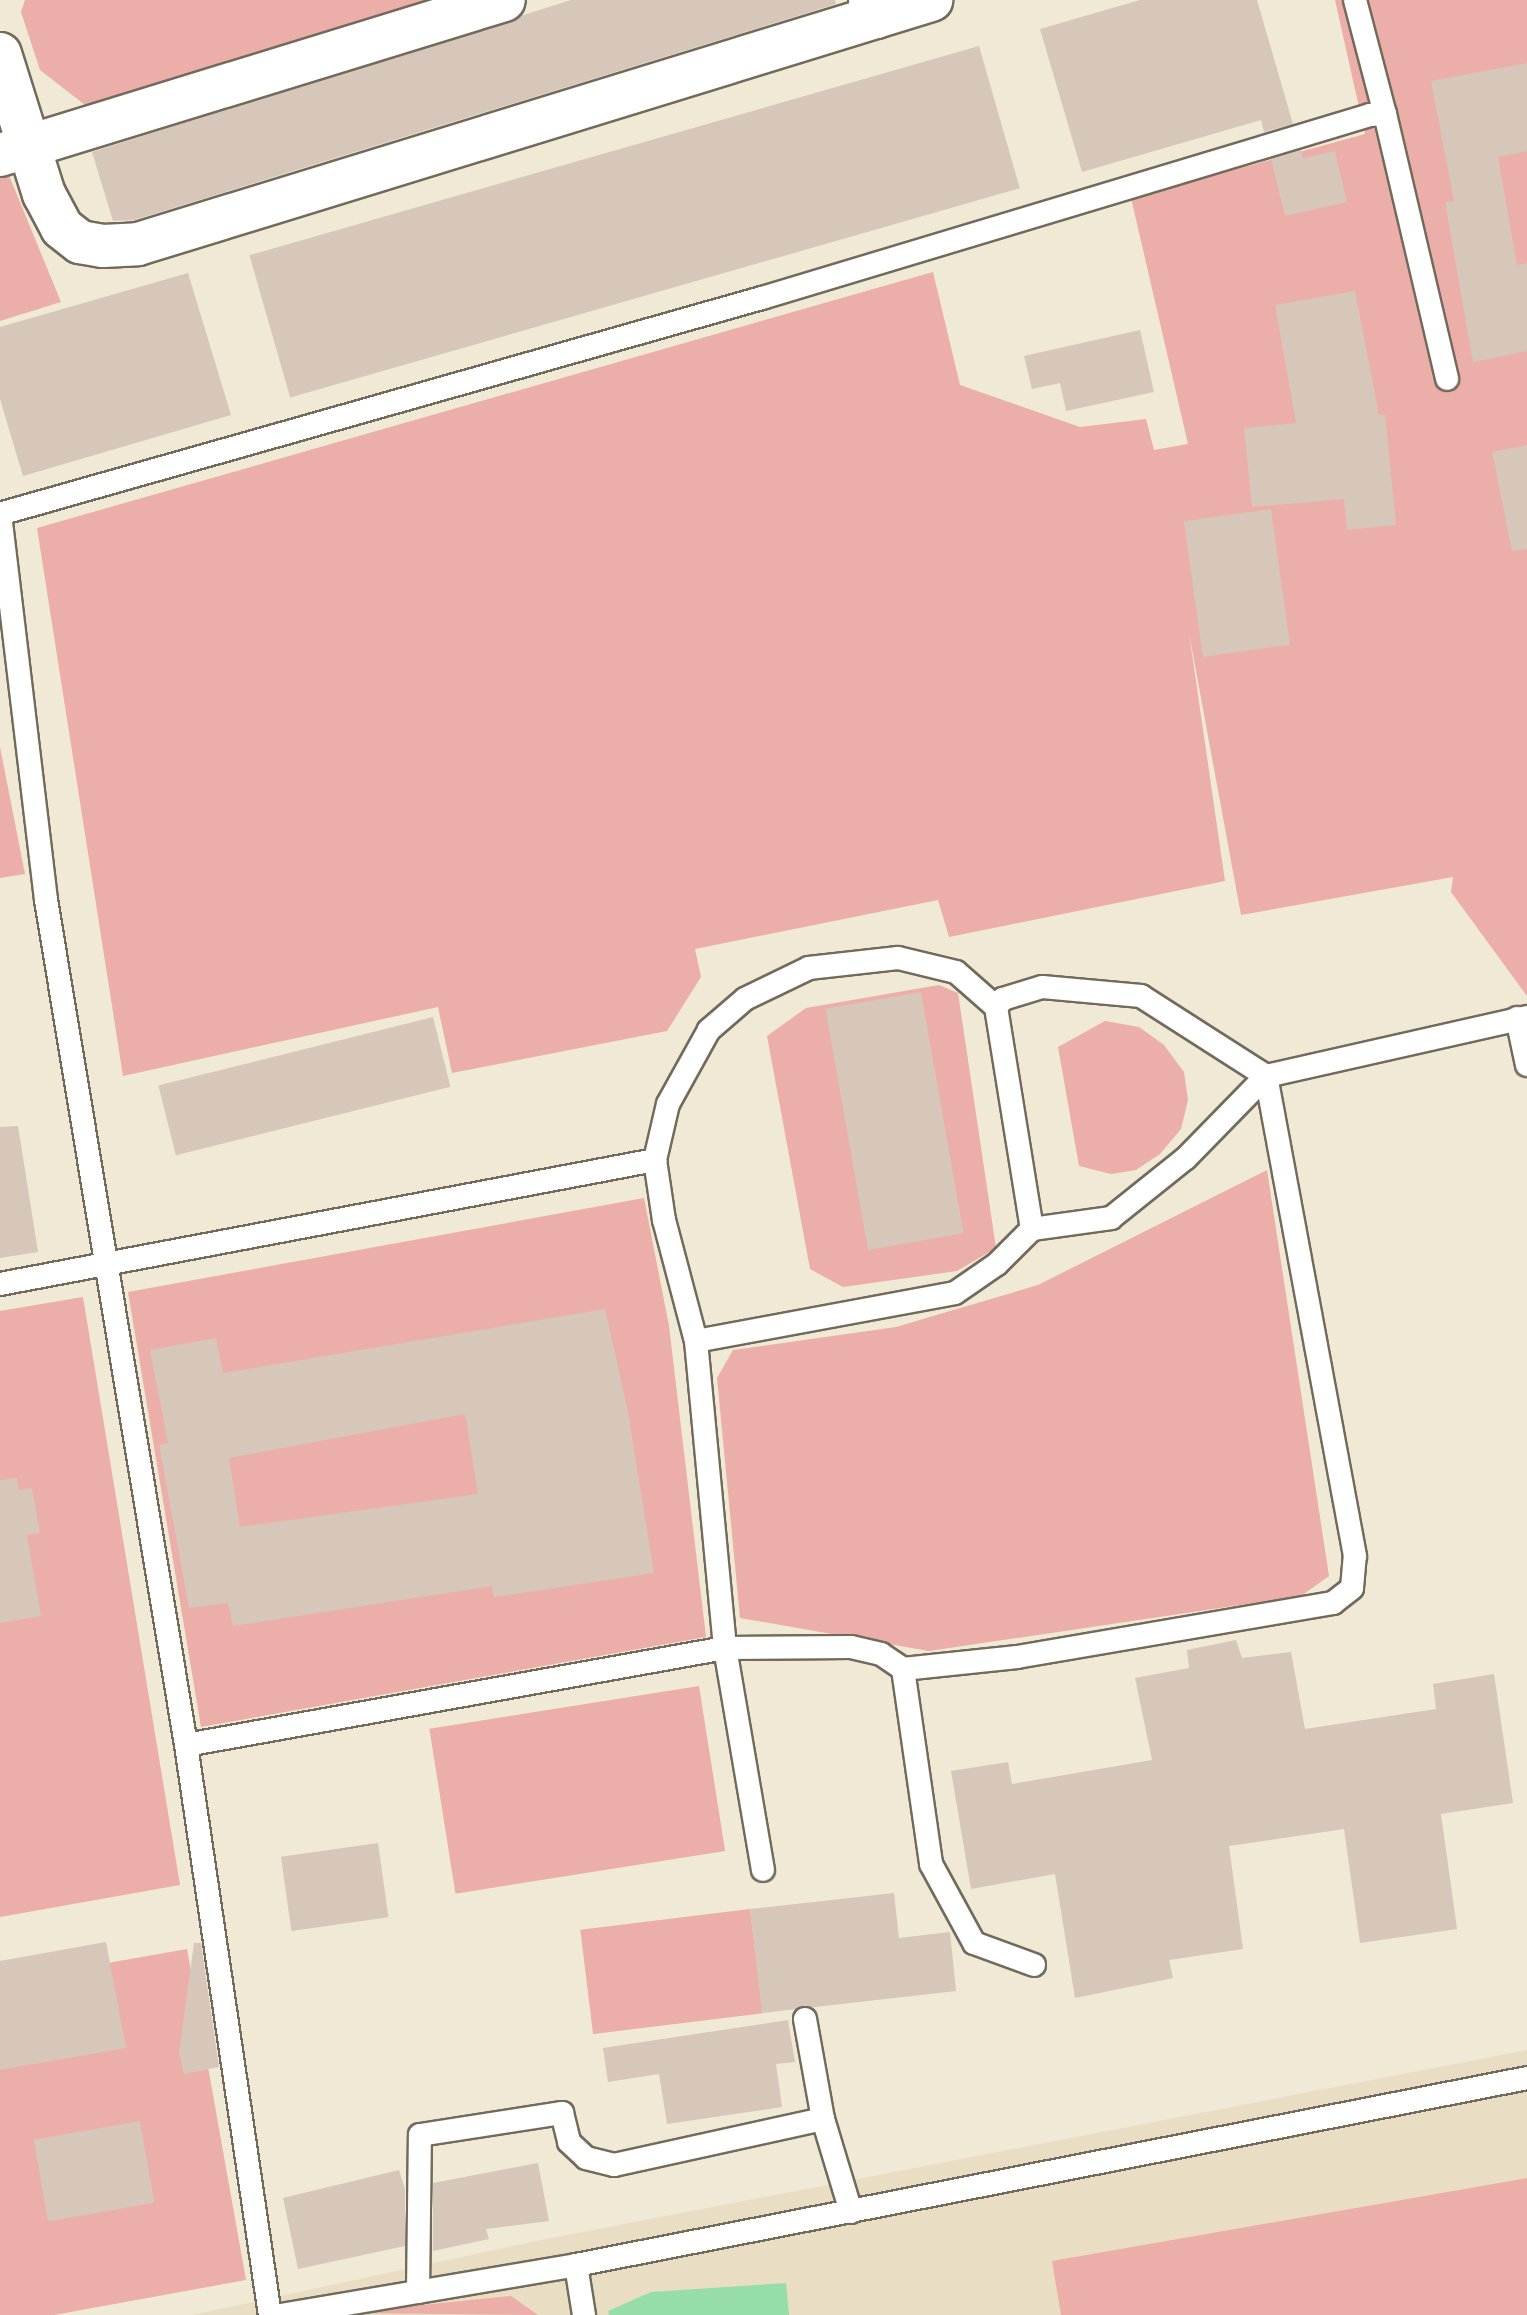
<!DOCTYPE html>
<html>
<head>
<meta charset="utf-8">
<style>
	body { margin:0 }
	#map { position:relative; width:1527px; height:2315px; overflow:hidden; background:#f0e9d6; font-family:Poppins,sans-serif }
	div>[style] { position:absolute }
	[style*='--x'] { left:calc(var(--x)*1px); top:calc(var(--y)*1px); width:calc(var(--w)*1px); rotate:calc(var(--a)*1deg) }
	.built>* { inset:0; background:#e9dec4 }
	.green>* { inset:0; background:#ebaea8; transform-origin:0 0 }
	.water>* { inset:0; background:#97dda9 }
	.building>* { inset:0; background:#d7c6ba; transform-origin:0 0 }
	.roads { filter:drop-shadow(2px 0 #726b5b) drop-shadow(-2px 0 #726b5b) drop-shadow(0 2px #726b5b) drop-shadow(0 -2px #726b5b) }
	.service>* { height:22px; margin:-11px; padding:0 11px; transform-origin:11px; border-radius:11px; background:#fff }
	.minor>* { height:42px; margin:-21px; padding:0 21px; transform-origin:21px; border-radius:21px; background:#fff }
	span { translate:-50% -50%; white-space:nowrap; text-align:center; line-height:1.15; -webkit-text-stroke:6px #f0e9d6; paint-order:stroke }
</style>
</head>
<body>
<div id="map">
	<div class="built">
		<i style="clip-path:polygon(1527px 2050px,1527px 2315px,192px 2315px,536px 2241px)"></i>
	</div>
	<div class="green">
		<i style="clip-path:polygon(25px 0,457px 0,94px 112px,40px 70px,21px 12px)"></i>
		<i style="clip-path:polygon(1335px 0,1527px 0,1527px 996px,1451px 892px,1453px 877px,1241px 915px,1189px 633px,1225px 881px,949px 937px,938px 900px,695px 949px,701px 977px,667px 1031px,452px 1073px,438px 1007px,123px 1076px,37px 528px,933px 272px,960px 385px,1080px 427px,1146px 419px,1154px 450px,1188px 444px,1131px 198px,1365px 134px)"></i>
		<i style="clip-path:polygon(6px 168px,61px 302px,0 321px,0 170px)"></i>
		<i style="clip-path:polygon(0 747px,25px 874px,0 878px)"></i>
		<i style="clip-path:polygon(939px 985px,958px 993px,996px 1248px,957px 1271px,843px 1287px,810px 1269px,767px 1036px,806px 1008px)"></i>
		<i style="clip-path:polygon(1105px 1021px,1139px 1027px,1164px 1045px,1184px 1072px,1188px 1100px,1181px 1129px,1160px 1154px,1136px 1170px,1111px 1174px,1079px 1166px,1058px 1047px)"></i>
		<i style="clip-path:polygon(1267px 1170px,1329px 1576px,1301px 1596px,929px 1651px,740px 1618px,717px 1378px,733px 1350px,896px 1327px,1038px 1285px)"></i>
		<i style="clip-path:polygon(644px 1198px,669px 1326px,706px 1637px,201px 1727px,128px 1292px)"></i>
		<i style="clip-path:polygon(83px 1297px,180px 1885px,0 1917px,0 1311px)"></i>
		<i style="left:699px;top:1686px;width:167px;height:273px;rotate:81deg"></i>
		<i style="left:750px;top:1909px;width:105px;height:171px;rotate:83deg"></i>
		<i style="clip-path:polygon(187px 1949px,246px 2280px,54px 2315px,0 2315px,0 1982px)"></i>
		<i style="clip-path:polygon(1527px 2178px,1527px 2315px,1061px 2315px,1052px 2261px)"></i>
		<i style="clip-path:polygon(511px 2296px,538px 2315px,345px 2313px)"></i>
	</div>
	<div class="water">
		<i style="clip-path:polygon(786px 2283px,789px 2315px,609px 2315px,608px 2311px,651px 2292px)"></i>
	</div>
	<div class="building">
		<i style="clip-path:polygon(571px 0,835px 0,836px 4px,134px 220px,113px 221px,92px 152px)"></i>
		<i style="clip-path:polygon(1140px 0,1257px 0,1293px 124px,1264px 132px,1261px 120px,1082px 172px,1040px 29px)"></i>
		<i style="left:979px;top:46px;width:148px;height:759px;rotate:74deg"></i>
		<i style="clip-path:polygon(1527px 63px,1527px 151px,1498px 157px,1517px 265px,1527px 263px,1527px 351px,1473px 362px,1445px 202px,1454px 201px,1431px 81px)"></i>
		<i style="clip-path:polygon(1301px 150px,1303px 158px,1335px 151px,1347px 202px,1285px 216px,1271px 159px)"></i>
		<i style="clip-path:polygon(188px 273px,231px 415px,23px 476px,0 399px,0 327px)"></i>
		<i style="clip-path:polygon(1355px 291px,1379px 415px,1385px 415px,1396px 525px,1347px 530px,1344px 499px,1252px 507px,1244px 428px,1296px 423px,1275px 305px)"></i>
		<i style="clip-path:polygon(1140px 330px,1154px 392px,1066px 411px,1060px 383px,1032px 389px,1024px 356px)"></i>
		<i style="clip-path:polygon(1527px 445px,1527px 549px,1512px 551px,1492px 452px)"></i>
		<i style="left:1271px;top:509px;width:137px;height:88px;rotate:82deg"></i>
		<i style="left:921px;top:992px;width:245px;height:97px;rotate:80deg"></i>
		<i style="left:433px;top:1017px;width:72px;height:283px;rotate:76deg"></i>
		<i style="clip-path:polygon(18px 1126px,38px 1252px,0 1258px,0 1127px)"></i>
		<i style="clip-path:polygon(evenodd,605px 1309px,628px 1412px,654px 1573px,494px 1597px,492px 1586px,233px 1626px,228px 1603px,189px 1608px,159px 1445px,168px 1443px,150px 1350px,216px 1338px,223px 1373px,605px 1309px,465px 1414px,478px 1494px,240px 1527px,229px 1458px,465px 1414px)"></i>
		<i style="clip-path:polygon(17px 1478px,19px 1490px,32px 1488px,40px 1533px,27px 1535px,41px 1616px,0 1623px,0 1480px)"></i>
		<i style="clip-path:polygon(1236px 1640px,1242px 1658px,1291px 1652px,1305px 1729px,1436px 1709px,1433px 1684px,1494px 1674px,1513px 1803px,1441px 1814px,1457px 1929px,1360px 1943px,1344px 1829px,1229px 1846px,1243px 1949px,1169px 1960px,1173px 1978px,1075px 1998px,1055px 1874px,971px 1889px,951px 1771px,1008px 1762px,1012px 1784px,1152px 1760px,1135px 1678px,1189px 1668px,1187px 1650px)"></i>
		<i style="left:378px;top:1843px;width:75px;height:98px;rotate:82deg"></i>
		<i style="clip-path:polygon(894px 1893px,899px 1938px,950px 1932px,956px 1991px,762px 2013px,750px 1909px)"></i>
		<i style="clip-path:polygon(106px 1942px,126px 2048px,0 2070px,0 1961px)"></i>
		<i style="clip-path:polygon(194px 1943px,201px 1943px,219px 2067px,184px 2074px,179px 2053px)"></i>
		<i style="clip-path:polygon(788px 2020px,795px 2062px,776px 2064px,782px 2107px,667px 2124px,659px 2074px,608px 2082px,603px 2048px)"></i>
		<i style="left:140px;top:2121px;width:83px;height:108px;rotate:80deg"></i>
		<i style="clip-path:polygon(538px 2163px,549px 2221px,486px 2229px,489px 2239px,433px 2251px,433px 2183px)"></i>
		<i style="clip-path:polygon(399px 2170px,405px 2189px,405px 2246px,298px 2269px,283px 2198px)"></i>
	</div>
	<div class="roads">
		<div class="service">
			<i style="--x:1355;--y:0;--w:118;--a:75.3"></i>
			<i style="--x:3;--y:513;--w:789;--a:-15.82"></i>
			<i style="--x:762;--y:298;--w:635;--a:-16.75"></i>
			<i style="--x:1370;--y:115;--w:15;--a:-4"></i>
			<i style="--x:1385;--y:114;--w:272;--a:76.8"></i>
			<i style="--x:0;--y:514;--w:389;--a:83.2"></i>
			<i style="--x:46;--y:900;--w:857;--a:80.59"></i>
			<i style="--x:186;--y:1745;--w:576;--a:81.62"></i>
			<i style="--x:996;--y:1007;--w:225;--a:80.8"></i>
			<i style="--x:1517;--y:1018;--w:48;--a:78"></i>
			<i style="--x:0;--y:1284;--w:667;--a:-10.72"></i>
			<i style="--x:696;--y:1341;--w:308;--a:84.6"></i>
			<i style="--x:725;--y:1648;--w:225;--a:80.3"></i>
			<i style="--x:903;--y:1669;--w:197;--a:81.8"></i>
			<i style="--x:931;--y:1864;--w:90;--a:61.4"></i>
			<i style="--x:974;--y:1943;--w:64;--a:20.1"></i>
			<i style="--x:186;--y:1745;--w:548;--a:-10.2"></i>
			<i style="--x:725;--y:1648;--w:126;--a:-0.5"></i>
			<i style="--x:851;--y:1647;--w:31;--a:13"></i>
			<i style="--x:881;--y:1654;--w:27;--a:34"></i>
			<i style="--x:903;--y:1669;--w:115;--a:-6"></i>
			<i style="--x:1017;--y:1657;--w:321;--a:-9.7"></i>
			<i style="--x:1333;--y:1603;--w:24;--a:-38"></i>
			<i style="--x:1352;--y:1588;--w:32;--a:-85"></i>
			<i style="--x:1355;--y:1556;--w:488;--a:-100.5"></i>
			<i style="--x:1266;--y:1076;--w:148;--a:-147.4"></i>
			<i style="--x:1141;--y:996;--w:99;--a:-174.8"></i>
			<i style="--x:1042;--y:987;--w:41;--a:162.9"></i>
			<i style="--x:1003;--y:999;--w:11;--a:131"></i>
			<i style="--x:996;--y:1007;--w:53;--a:-138.8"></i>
			<i style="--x:956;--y:972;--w:60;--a:-166.4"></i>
			<i style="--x:898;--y:958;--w:90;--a:173.6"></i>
			<i style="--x:809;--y:968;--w:71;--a:154.2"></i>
			<i style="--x:745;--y:999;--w:48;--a:139.3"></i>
			<i style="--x:709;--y:1030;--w:85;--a:119"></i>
			<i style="--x:668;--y:1104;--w:57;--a:103.1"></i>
			<i style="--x:655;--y:1160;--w:61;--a:81.5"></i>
			<i style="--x:664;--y:1220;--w:125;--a:75.2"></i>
			<i style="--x:696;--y:1341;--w:263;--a:-10.5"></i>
			<i style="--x:955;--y:1293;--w:51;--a:-34.6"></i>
			<i style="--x:997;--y:1264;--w:49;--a:-45"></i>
			<i style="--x:1032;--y:1229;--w:80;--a:-7.9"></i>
			<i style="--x:1111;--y:1218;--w:96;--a:-38.7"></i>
			<i style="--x:1186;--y:1158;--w:115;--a:-45.7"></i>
			<i style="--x:1266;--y:1076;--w:268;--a:-12.7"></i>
			<i style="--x:805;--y:2019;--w:102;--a:79.8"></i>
			<i style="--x:823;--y:2119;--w:97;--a:73.2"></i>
			<i style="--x:576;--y:2265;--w:51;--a:80.9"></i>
			<i style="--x:418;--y:2292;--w:157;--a:-89.3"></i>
			<i style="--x:420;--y:2135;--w:144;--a:-8.8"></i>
			<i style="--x:562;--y:2113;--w:30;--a:76"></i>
			<i style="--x:569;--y:2142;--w:23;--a:43"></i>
			<i style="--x:586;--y:2158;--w:29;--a:14"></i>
			<i style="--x:614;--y:2165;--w:214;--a:-12.4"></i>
			<i style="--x:281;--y:2315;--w:299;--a:-9.6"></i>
			<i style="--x:576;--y:2265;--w:969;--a:-11.12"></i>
		</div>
		<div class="minor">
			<i style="--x:870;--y:0;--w:18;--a:71"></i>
			<i style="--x:876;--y:17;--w:58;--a:-17.2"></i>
			<i style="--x:0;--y:54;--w:147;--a:72.6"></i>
			<i style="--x:44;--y:194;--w:38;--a:62"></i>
			<i style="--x:62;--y:228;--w:23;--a:38"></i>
			<i style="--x:80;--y:242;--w:23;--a:10"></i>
			<i style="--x:103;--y:246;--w:35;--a:-3"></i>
			<i style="--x:138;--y:244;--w:772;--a:-17.1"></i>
			<i style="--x:0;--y:155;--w:527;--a:-17.09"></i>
		</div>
	</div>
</div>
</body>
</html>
